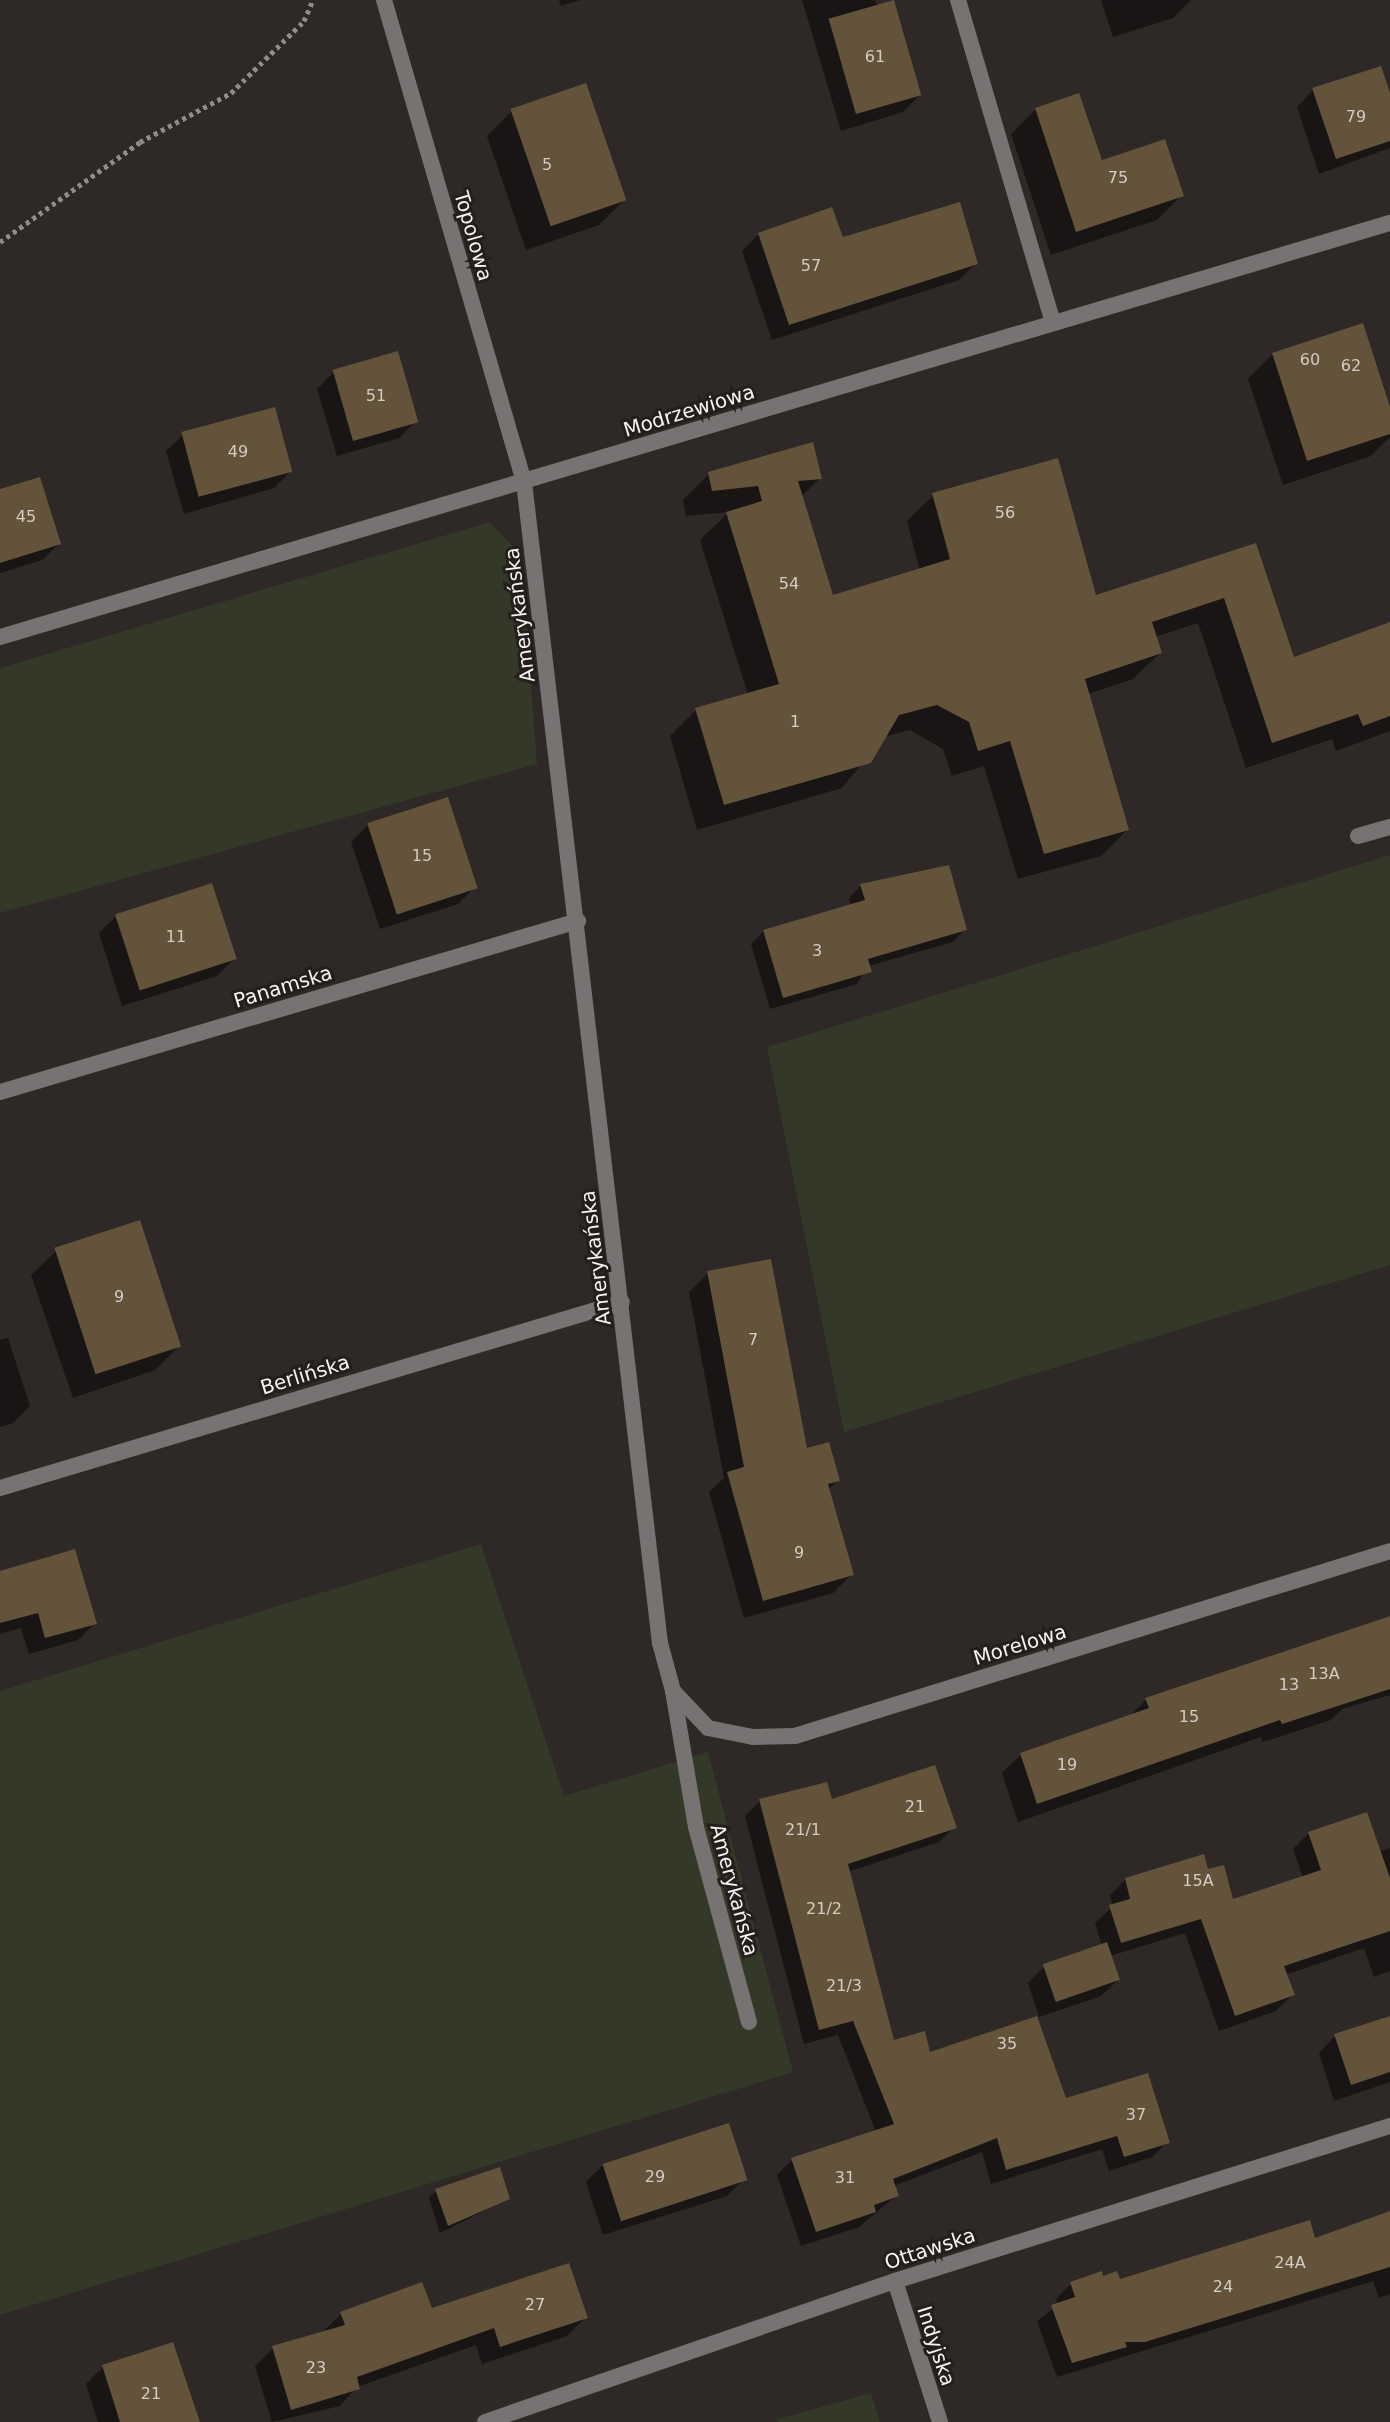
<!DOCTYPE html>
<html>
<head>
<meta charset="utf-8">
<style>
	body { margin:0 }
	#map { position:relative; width:1390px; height:2422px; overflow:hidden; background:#2e2826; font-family:"DejaVu Sans",sans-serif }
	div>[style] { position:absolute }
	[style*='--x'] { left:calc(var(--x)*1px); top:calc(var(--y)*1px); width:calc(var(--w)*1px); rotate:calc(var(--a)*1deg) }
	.green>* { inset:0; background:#333827 }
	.shadow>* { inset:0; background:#0007 }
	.building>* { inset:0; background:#63533b; transform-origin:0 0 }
	.path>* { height:5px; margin-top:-2.5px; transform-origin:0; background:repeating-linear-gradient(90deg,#918c8a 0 4px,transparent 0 8px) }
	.service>* { height:16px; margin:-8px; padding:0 8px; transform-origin:8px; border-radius:8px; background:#767372 }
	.minor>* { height:16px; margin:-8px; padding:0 8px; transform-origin:8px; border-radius:8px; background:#767372 }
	span { translate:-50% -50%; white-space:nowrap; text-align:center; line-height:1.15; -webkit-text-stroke:6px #241f1c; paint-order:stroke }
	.number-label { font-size:16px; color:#d3ccc4 }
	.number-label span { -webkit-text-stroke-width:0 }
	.street-label { font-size:20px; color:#f8f4f2 }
</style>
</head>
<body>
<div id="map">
	<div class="green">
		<i style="clip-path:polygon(490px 522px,521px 555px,537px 764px,0 913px,0 668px)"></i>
		<i style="clip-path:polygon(1390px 855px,1390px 1265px,844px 1432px,767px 1047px)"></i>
		<i style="clip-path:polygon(481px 1544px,564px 1796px,708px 1752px,793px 2072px,0 2315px,0 1691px)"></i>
		<i style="clip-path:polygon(871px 2393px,880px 2422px,779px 2422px,778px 2419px)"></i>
	</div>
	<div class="shadow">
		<i style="clip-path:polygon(559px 0,580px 0,561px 6px)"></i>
		<i style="clip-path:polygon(802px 0,875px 0,920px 95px,903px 112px,841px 131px)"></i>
		<i style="clip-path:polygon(1101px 0,1191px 0,1173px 18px,1113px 37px)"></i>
		<i style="clip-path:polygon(1313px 90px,1390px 99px,1390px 148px,1319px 174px,1297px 107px)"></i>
		<i style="clip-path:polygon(1036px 109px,1101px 163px,1182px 195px,1157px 220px,1051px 255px,1011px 134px)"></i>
		<i style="clip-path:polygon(512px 111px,624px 200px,599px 225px,526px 250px,487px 136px)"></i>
		<i style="clip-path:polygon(759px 234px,976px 263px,959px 280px,772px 340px,742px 251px)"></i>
		<i style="clip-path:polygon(1273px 354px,1390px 414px,1390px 437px,1371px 456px,1283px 485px,1248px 379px)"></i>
		<i style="clip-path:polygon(334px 372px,416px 421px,399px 438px,337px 456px,317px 389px)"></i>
		<i style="clip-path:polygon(183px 435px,291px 471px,274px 488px,184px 514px,166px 451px)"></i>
		<i style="clip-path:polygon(709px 474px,820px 478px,801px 497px,832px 598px,920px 571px,907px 521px,934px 495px,1094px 598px,1255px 545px,1293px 660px,1390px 624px,1390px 731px,1336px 751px,1332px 739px,1246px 768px,1198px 623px,1155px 637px,1160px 653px,1133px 679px,1088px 694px,1127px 830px,1101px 856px,1018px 879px,984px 766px,952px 776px,943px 749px,910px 730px,884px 737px,842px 788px,697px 830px,670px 736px,696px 710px,748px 695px,700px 540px,729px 512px,686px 516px,683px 500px)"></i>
		<i style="clip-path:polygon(0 491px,59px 544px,42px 560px,0 573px)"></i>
		<i style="clip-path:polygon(368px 825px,475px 887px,458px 904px,380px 929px,351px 842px)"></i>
		<i style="clip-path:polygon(861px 886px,965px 929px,953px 942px,868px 966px,857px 984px,770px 1009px,751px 944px,764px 931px,851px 906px,849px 898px)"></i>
		<i style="clip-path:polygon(116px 916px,234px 959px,217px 976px,122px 1006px,99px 933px)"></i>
		<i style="clip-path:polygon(56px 1251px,180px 1345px,155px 1370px,73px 1398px,31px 1275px)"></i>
		<i style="clip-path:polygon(708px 1273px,805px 1451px,838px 1480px,828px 1490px,852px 1574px,833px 1593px,744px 1618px,709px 1492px,724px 1478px,689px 1292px)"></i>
		<i style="clip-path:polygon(8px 1338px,30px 1406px,13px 1423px,0 1427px,0 1340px)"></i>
		<i style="clip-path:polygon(0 1573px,95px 1623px,78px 1640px,29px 1654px,21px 1628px,0 1634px)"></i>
		<i style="clip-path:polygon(1390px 1619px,1390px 1695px,1342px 1709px,1331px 1720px,1263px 1742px,1261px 1737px,1018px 1822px,1002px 1773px,1021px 1755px,1129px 1717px,1146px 1700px)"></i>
		<i style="clip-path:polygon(760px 1801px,830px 1802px,954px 1827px,939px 1842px,848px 1872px,893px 2043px,1065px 2100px,1167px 2142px,1152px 2157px,1109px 2171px,1102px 2149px,991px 2184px,982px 2152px,894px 2186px,897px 2195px,859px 2227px,801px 2246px,777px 2175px,792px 2160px,876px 2132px,838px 2035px,804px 2044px,745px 1816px)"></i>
		<i style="clip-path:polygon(1309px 1833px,1379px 1852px,1390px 1848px,1390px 1971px,1374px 1977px,1364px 1948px,1285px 1975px,1292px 1995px,1276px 2011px,1219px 2031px,1185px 1933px,1110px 1956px,1118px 1980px,1101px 1996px,1039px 2017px,1028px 1983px,1045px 1966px,1102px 1946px,1095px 1923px,1113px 1906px,1110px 1895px,1126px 1879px,1207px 1871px,1232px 1902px,1303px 1878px,1293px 1849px)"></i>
		<i style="clip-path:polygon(1390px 2018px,1390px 2082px,1334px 2101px,1319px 2053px,1335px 2036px)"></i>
		<i style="clip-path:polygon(603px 2165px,744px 2179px,727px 2196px,603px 2235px,586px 2182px)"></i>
		<i style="clip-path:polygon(437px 2190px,508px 2199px,440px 2233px,429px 2198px)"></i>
		<i style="clip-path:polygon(1390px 2214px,1390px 2294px,1379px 2298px,1373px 2281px,1057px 2377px,1037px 2321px,1058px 2305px,1056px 2299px,1071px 2284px,1102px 2278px,1118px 2282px,1314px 2240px)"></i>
		<i style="clip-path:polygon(431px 2311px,585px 2318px,567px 2336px,482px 2364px,476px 2345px,357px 2387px,340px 2406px,272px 2422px,255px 2366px,273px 2348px,323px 2332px,341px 2314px)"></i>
		<i style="clip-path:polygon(103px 2367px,198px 2422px,98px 2422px,86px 2384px)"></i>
	</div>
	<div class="building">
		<i style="left:894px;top:0;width:99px;height:68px;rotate:74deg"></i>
		<i style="clip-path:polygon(1381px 66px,1390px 93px,1390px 141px,1336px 159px,1312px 88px)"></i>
		<i style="left:586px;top:83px;width:124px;height:80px;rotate:71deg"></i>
		<i style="clip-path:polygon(1079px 93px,1102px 160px,1165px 139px,1184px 196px,1076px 232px,1035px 108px)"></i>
		<i style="clip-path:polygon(960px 202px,978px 264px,789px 325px,758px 233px,832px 207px,843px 237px)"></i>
		<i style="clip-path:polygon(1363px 323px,1390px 407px,1390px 434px,1307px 461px,1272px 353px)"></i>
		<i style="left:398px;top:351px;width:74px;height:68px;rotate:74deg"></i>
		<i style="left:275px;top:407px;width:67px;height:97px;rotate:75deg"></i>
		<i style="clip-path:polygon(813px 442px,822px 479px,798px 481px,833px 595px,950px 559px,932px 493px,1058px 458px,1096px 595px,1256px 543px,1294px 657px,1390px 622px,1390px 716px,1363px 726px,1358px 714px,1272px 743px,1224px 598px,1152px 622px,1162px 653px,1085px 679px,1129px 830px,1044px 854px,1010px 741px,978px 751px,969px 722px,937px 705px,899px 715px,871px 763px,724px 805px,695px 708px,779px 684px,726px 512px,762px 501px,758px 486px,712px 491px,708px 472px)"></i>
		<i style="clip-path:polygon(40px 477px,61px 544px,0 563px,0 489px)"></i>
		<i style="left:448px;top:797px;width:96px;height:85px;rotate:72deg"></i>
		<i style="clip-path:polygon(949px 865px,967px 930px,868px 959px,872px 972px,783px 998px,763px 930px,865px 900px,860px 884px)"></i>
		<i style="left:212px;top:883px;width:80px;height:102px;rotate:72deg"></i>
		<i style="left:140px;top:1220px;width:133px;height:90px;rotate:72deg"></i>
		<i style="clip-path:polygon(771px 1259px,807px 1448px,829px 1442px,840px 1481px,828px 1484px,854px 1575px,763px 1601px,727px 1472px,744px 1467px,707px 1271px)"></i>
		<i style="clip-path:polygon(75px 1549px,97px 1624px,45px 1638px,38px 1613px,0 1623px,0 1571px)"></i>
		<i style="clip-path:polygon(1390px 1616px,1390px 1689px,1282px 1724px,1280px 1720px,1037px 1804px,1020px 1753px,1149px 1708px,1145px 1698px)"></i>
		<i style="clip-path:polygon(935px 1765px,957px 1828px,848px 1864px,894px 2040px,925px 2031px,930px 2052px,1037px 2016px,1066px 2098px,1148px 2073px,1170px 2143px,1124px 2157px,1117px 2136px,1006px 2170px,997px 2138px,893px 2179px,899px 2196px,874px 2205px,876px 2212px,816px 2232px,791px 2158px,894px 2124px,853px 2021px,819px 2030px,759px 1799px,827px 1782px,832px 1799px)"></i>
		<i style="clip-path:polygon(1367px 1812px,1390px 1878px,1390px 1931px,1284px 1966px,1295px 1995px,1235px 2016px,1201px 1919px,1121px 1943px,1109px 1905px,1130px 1899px,1125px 1878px,1204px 1854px,1208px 1869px,1224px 1865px,1233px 1899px,1321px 1870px,1308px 1832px)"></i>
		<i style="left:1107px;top:1942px;width:40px;height:68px;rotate:71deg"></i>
		<i style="clip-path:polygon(1390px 2016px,1390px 2072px,1351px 2085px,1334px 2034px)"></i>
		<i style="left:729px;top:2123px;width:60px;height:133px;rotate:72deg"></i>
		<i style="clip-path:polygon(500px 2167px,510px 2199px,448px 2226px,435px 2189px)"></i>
		<i style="clip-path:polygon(1390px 2211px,1390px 2267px,1145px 2342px,1125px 2342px,1127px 2347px,1072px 2363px,1051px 2305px,1075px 2297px,1070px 2282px,1102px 2271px,1103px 2276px,1117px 2271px,1120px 2279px,1310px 2220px,1315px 2238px)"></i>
		<i style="clip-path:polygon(569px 2263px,588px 2318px,500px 2347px,494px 2328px,357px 2377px,360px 2389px,291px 2410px,272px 2346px,345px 2325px,340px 2312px,422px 2282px,432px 2308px)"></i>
		<i style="clip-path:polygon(173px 2342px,200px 2422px,120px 2422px,102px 2365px)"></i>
	</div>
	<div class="path">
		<i style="--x:0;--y:242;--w:172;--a:-35.5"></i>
		<i style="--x:140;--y:142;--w:103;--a:-28.3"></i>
		<i style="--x:231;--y:93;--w:103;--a:-44.6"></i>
		<i style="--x:304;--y:21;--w:23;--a:-67"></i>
	</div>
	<div class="service">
		<i style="--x:958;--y:0;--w:336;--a:73.6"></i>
		<i style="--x:673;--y:1691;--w:138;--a:80.4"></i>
		<i style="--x:696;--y:1827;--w:202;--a:74.8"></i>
	</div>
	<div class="minor">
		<i style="--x:384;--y:0;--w:502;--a:73.8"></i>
		<i style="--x:524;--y:482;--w:1169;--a:83.32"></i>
		<i style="--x:660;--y:1643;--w:50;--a:74.8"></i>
		<i style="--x:673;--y:1691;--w:51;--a:46.6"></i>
		<i style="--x:708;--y:1728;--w:46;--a:11.3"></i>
		<i style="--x:753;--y:1737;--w:42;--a:-1.4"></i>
		<i style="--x:795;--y:1736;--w:623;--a:-17.27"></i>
		<i style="--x:0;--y:637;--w:1450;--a:-16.59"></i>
		<i style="--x:1358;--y:836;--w:33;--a:-16"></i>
		<i style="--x:0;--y:1092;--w:603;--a:-16.48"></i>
		<i style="--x:0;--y:1488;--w:649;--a:-16.65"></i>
		<i style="--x:895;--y:2281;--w:148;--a:72.3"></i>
		<i style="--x:485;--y:2422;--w:434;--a:-19"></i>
		<i style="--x:895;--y:2281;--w:519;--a:-17.39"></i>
	</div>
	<div class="number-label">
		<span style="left:875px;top:57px">61</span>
		<span style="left:1356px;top:117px">79</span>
		<span style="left:547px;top:165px">5</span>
		<span style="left:1118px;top:178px">75</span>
		<span style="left:811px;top:266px">57</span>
		<span style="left:1310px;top:360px">60</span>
		<span style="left:1351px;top:366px">62</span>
		<span style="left:376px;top:396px">51</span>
		<span style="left:238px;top:452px">49</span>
		<span style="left:1005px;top:513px">56</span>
		<span style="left:26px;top:517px">45</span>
		<span style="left:789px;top:584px">54</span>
		<span style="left:795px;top:722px">1</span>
		<span style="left:422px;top:856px">15</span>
		<span style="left:176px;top:937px">11</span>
		<span style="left:817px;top:951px">3</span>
		<span style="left:119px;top:1297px">9</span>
		<span style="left:753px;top:1340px">7</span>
		<span style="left:799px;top:1553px">9</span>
		<span style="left:1324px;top:1674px">13A</span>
		<span style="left:1289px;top:1685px">13</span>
		<span style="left:1189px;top:1717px">15</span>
		<span style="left:1067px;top:1765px">19</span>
		<span style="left:915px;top:1807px">21</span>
		<span style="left:803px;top:1830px">21/1</span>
		<span style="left:1198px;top:1881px">15A</span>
		<span style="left:824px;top:1909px">21/2</span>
		<span style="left:844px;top:1986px">21/3</span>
		<span style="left:1007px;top:2044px">35</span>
		<span style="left:1136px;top:2115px">37</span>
		<span style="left:655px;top:2177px">29</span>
		<span style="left:845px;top:2178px">31</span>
		<span style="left:1290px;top:2263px">24A</span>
		<span style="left:1223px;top:2287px">24</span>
		<span style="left:535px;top:2305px">27</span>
		<span style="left:316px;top:2368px">23</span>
		<span style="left:151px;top:2394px">21</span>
	</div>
	<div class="street-label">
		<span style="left:473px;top:236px;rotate:74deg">Topolowa</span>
		<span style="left:689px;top:411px;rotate:-17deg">Modrzewiowa</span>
		<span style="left:520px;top:615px;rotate:-97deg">Amerykańska</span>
		<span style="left:283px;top:987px;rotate:-17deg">Panamska</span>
		<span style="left:596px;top:1258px;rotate:-97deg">Amerykańska</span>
		<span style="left:305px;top:1375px;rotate:-17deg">Berlińska</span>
		<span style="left:1020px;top:1645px;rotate:-17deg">Morelowa</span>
		<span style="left:734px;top:1890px;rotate:75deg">Amerykańska</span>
		<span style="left:930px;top:2249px;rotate:-18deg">Ottawska</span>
		<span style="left:936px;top:2346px;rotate:72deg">Indyjska</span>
	</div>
</div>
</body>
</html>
